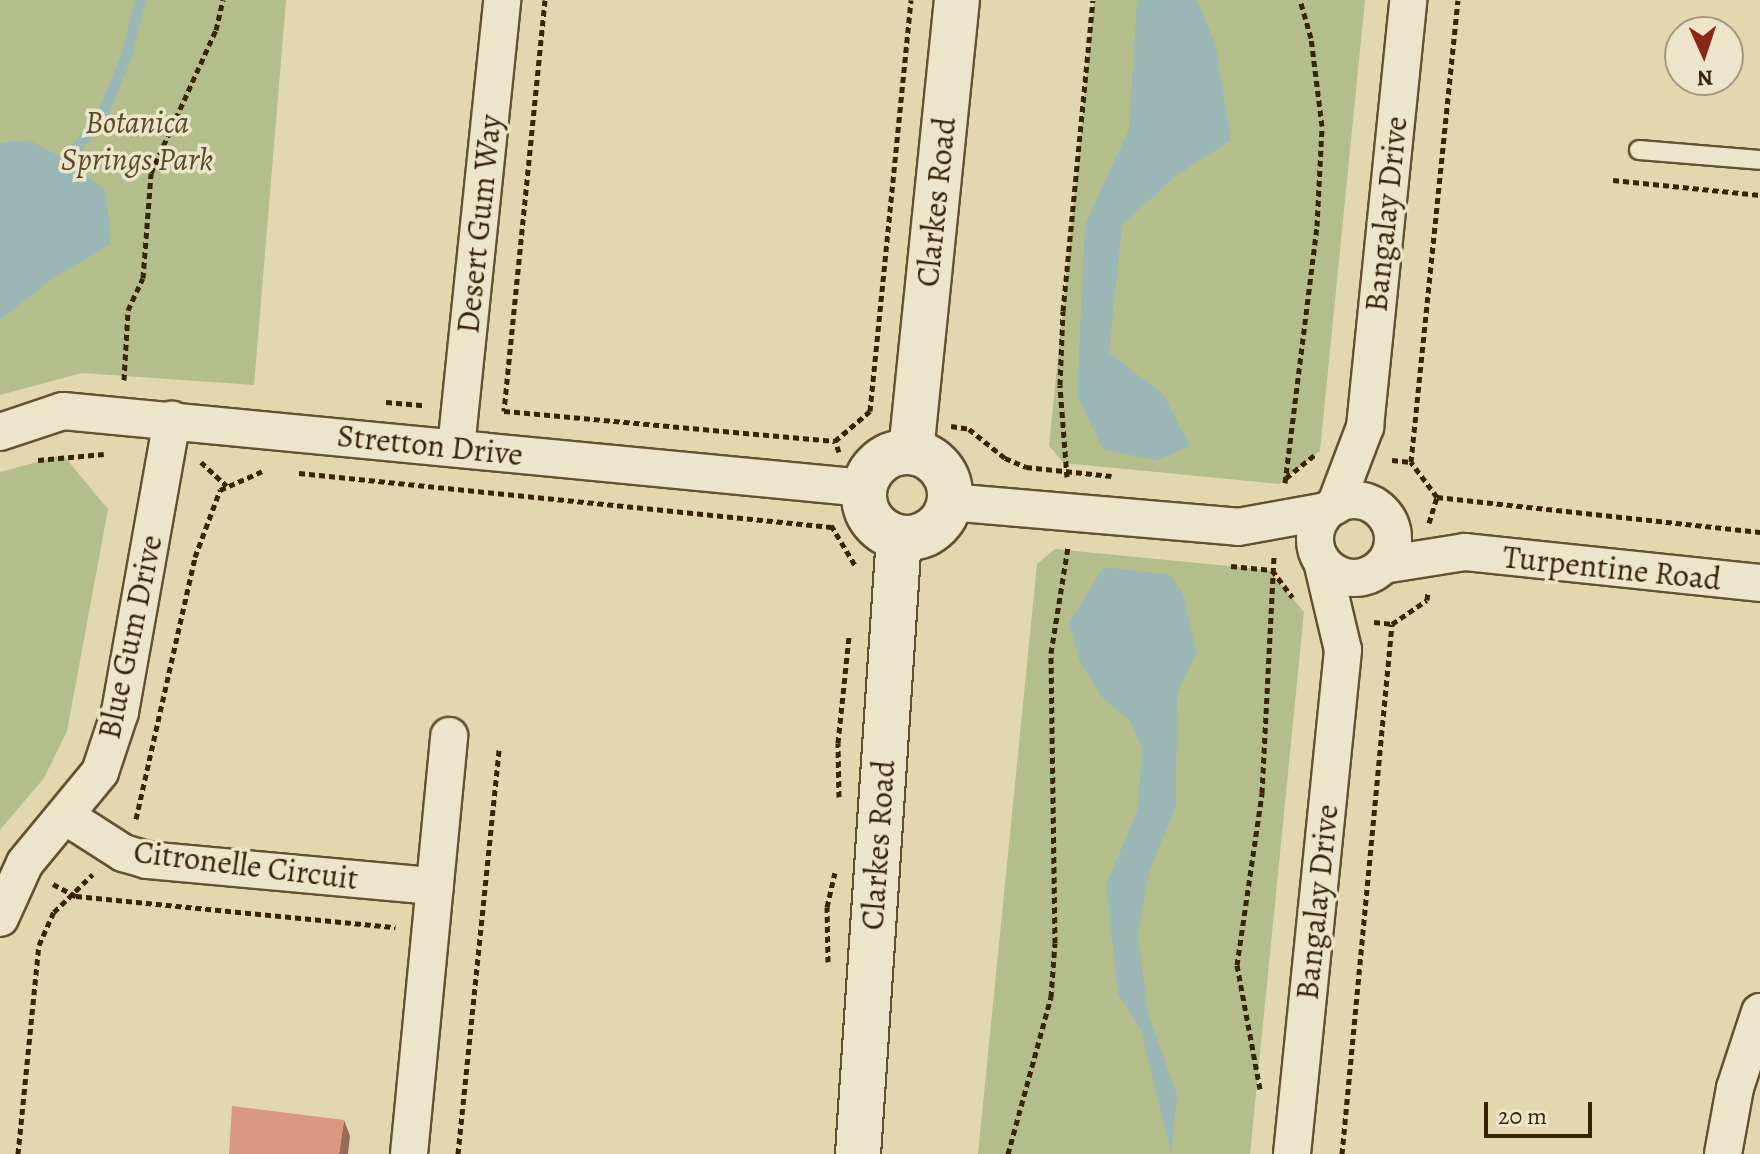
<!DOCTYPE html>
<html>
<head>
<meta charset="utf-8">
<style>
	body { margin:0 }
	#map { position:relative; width:1760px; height:1154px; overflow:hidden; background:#e3d7af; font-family:Alegreya,serif }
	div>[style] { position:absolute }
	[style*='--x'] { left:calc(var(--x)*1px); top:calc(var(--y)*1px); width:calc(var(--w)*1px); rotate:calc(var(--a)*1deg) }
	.green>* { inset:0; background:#b3be8b }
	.water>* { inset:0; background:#9ab7b6 }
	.stream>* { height:11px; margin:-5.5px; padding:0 5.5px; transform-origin:5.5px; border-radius:5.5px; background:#9ab7b6 }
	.path>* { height:5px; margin-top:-2.5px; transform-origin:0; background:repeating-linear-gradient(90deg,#392306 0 6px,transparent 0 10px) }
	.roads { filter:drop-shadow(2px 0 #645030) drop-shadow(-2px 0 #645030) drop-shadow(0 2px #645030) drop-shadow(0 -2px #645030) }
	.lane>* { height:18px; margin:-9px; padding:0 9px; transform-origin:9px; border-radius:9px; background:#ede5cb }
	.street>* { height:36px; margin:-18px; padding:0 18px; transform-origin:18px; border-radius:18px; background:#ede5cb }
	.street>.ring { margin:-18px; padding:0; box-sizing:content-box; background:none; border:36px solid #ede5cb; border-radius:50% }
	.secondary>* { height:44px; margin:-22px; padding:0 22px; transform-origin:22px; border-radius:22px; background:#ede5cb }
	.secondary>.ring { margin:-22px; padding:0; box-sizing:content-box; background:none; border:44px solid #ede5cb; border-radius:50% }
	.shaded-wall>* { inset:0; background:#986a59 }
	.building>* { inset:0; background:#d9987f }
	span { translate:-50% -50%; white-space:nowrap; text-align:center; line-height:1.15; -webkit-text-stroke:7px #ede5cb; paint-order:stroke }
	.park-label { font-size:32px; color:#584a27; font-style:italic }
	.street-label { font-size:32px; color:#392306 }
	.north { position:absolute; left:1664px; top:16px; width:80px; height:80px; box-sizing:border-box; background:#ede5cb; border:2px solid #a5977c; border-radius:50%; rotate:177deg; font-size:22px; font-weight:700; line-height:32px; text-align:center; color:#392306 }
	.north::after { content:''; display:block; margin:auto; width:28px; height:36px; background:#8f2418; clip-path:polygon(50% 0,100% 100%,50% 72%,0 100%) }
	.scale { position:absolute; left:1484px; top:1102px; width:108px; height:36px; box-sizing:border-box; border:4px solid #392306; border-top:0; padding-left:10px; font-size:24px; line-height:28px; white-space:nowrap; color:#392306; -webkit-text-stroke:6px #ede5cb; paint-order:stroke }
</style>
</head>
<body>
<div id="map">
	<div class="green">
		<i style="clip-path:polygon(0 0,286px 0,254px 385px,82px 373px,0 395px)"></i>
		<i style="clip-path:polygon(1094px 0,1365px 0,1320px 451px,1279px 484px,1064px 463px,1049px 446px)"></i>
		<i style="clip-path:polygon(63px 455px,108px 509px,67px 731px,44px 778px,0 830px,0 472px)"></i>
		<i style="clip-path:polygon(1055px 549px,1269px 570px,1304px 612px,1250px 1154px,978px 1154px,1037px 564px)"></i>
	</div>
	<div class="water">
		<i style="clip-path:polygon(1137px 0,1197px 0,1215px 43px,1231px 140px,1174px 177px,1122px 225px,1109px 353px,1163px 394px,1190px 446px,1158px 460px,1103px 450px,1077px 395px,1085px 225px,1129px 129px)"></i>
		<i style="clip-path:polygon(29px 140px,67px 160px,106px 191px,111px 244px,52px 279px,0 320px,0 143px)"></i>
		<i style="clip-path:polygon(1104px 567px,1171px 575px,1183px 594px,1197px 653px,1177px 693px,1176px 805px,1149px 873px,1138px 936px,1148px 1013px,1177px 1095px,1171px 1154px,1141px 1030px,1118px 994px,1106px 885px,1138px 809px,1142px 748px,1130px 721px,1102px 697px,1080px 663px,1069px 622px)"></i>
	</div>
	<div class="stream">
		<i style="--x:67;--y:160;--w:60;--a:-53.1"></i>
		<i style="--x:103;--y:112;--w:61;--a:-67.7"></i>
		<i style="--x:126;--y:56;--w:58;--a:-76"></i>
	</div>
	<div class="path">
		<i style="--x:545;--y:0;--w:413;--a:95.7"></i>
		<i style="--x:504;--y:411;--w:332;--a:5.2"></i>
		<i style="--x:1613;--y:180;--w:148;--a:5.8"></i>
		<i style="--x:124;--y:380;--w:70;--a:-86.7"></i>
		<i style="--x:128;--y:310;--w:35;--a:-65"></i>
		<i style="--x:143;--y:278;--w:105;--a:-85.6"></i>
		<i style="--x:151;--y:173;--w:157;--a:-65.6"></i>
		<i style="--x:216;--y:30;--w:31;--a:-77"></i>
		<i style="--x:386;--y:402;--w:38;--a:5"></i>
		<i style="--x:951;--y:426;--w:18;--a:9"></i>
		<i style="--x:969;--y:429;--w:46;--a:38.9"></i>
		<i style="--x:1005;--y:458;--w:23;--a:23"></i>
		<i style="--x:1026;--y:467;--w:86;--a:6"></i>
		<i style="--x:839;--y:452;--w:12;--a:-110"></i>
		<i style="--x:835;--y:441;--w:46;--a:-40.6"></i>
		<i style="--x:870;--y:411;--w:413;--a:-84.3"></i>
		<i style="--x:38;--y:460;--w:66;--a:-5.2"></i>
		<i style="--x:1392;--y:460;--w:19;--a:6"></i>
		<i style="--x:201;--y:462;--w:35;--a:43"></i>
		<i style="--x:299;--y:473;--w:535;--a:5.8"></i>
		<i style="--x:1067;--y:477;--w:92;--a:-94.4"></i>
		<i style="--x:1060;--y:385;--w:74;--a:-87.7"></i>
		<i style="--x:1063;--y:311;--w:312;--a:-84.5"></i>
		<i style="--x:1286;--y:478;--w:38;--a:-39"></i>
		<i style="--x:1285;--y:483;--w:259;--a:-82.9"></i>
		<i style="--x:1317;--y:226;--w:100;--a:-87.1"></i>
		<i style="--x:1322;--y:126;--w:89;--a:-97.1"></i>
		<i style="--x:1311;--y:38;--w:40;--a:-106"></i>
		<i style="--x:1437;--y:497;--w:325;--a:6.2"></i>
		<i style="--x:1429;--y:523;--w:27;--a:-73"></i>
		<i style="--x:1437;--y:497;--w:44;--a:-126.6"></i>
		<i style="--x:1411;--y:462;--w:464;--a:-84.2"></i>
		<i style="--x:831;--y:525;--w:49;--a:59.2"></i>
		<i style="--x:1231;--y:566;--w:41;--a:5.6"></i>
		<i style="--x:1272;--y:570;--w:34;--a:53"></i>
		<i style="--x:1374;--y:622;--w:18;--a:6"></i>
		<i style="--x:839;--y:797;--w:54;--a:-91.1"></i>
		<i style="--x:838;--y:743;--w:108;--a:-84.1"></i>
		<i style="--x:136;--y:819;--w:269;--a:-77.3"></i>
		<i style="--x:195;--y:557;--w:72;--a:-69.5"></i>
		<i style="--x:220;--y:490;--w:49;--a:-24"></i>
		<i style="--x:53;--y:884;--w:26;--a:28"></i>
		<i style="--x:76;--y:896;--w:321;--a:5.6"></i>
		<i style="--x:828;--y:962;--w:55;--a:-91"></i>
		<i style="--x:827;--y:907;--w:35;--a:-77"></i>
		<i style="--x:1260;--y:1089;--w:126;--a:-100.5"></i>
		<i style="--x:1237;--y:965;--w:174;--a:-81.7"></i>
		<i style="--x:1262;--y:793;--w:237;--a:-87.1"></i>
		<i style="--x:18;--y:1154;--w:210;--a:-84.3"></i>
		<i style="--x:39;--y:945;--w:36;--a:-66"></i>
		<i style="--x:54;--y:912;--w:54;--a:-44.3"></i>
		<i style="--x:458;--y:1154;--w:409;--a:-84.2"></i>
		<i style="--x:1008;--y:1154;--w:163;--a:-74.7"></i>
		<i style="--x:1051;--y:997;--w:54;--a:-85.8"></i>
		<i style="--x:1055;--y:943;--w:290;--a:-90.8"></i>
		<i style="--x:1051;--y:653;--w:107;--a:-80.9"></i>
		<i style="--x:1342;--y:1154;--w:532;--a:-84.61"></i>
		<i style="--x:1392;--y:624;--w:42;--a:-34.4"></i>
		<i style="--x:1427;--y:600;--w:8;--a:-83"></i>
	</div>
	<div class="roads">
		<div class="lane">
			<i style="--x:1639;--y:150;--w:121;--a:4.7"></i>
		</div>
		<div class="street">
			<i style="--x:0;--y:432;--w:66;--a:-18.4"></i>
			<i style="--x:63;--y:411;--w:805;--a:5.49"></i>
			<i style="--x:456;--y:448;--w:450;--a:-84.1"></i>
			<i class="ring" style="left:1315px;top:500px;width:42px;height:42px"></i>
			<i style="--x:949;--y:502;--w:290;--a:4.9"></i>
			<i style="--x:1238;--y:527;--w:90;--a:-10.2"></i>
			<i style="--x:1335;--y:506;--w:85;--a:-69.2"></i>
			<i style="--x:1365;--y:427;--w:429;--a:-84.2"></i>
			<i style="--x:1383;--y:565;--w:83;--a:-9"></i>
			<i style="--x:1465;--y:552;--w:297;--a:6"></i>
			<i style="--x:67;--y:817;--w:67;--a:32.7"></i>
			<i style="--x:123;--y:853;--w:25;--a:16"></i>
			<i style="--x:147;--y:860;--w:289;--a:5.2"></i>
			<i style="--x:0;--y:918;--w:60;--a:-65.6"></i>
			<i style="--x:25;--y:863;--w:118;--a:-50.5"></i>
			<i style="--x:100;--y:772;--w:63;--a:-71.6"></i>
			<i style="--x:120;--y:712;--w:297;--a:-79.9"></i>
			<i style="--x:409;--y:1154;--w:420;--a:-84.5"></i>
			<i style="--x:1292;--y:1154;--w:507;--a:-84.22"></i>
			<i style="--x:1343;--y:650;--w:91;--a:-103.3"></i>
			<i style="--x:1723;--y:1154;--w:67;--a:-79.7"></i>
			<i style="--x:1735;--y:1088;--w:80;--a:-71.8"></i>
		</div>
		<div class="secondary">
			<i style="--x:911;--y:452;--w:454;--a:-84.2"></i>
			<i class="ring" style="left:864px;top:452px;width:42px;height:42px"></i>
			<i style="--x:858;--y:1154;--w:618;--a:-86.2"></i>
		</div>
	</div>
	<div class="shaded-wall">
		<i style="clip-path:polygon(344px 1120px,350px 1136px,348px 1154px,339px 1154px)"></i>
	</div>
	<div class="building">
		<i style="clip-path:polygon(232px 1106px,344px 1120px,339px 1154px,229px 1154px)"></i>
	</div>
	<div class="park-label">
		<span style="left:137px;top:141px">Botanica<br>Springs Park</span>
	</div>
	<div class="street-label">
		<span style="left:936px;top:202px;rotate:-84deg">Clarkes Road</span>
		<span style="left:1386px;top:214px;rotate:-84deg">Bangalay Drive</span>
		<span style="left:479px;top:224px;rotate:-84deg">Desert Gum Way</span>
		<span style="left:430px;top:445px;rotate:6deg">Stretton Drive</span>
		<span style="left:1612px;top:568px;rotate:6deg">Turpentine Road</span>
		<span style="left:130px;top:637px;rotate:-78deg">Blue Gum Drive</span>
		<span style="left:878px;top:845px;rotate:-86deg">Clarkes Road</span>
		<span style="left:246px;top:865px;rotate:7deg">Citronelle Circuit</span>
		<span style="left:1317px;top:902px;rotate:-84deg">Bangalay Drive</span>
	</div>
	<div class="north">N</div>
	<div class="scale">20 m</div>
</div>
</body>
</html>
